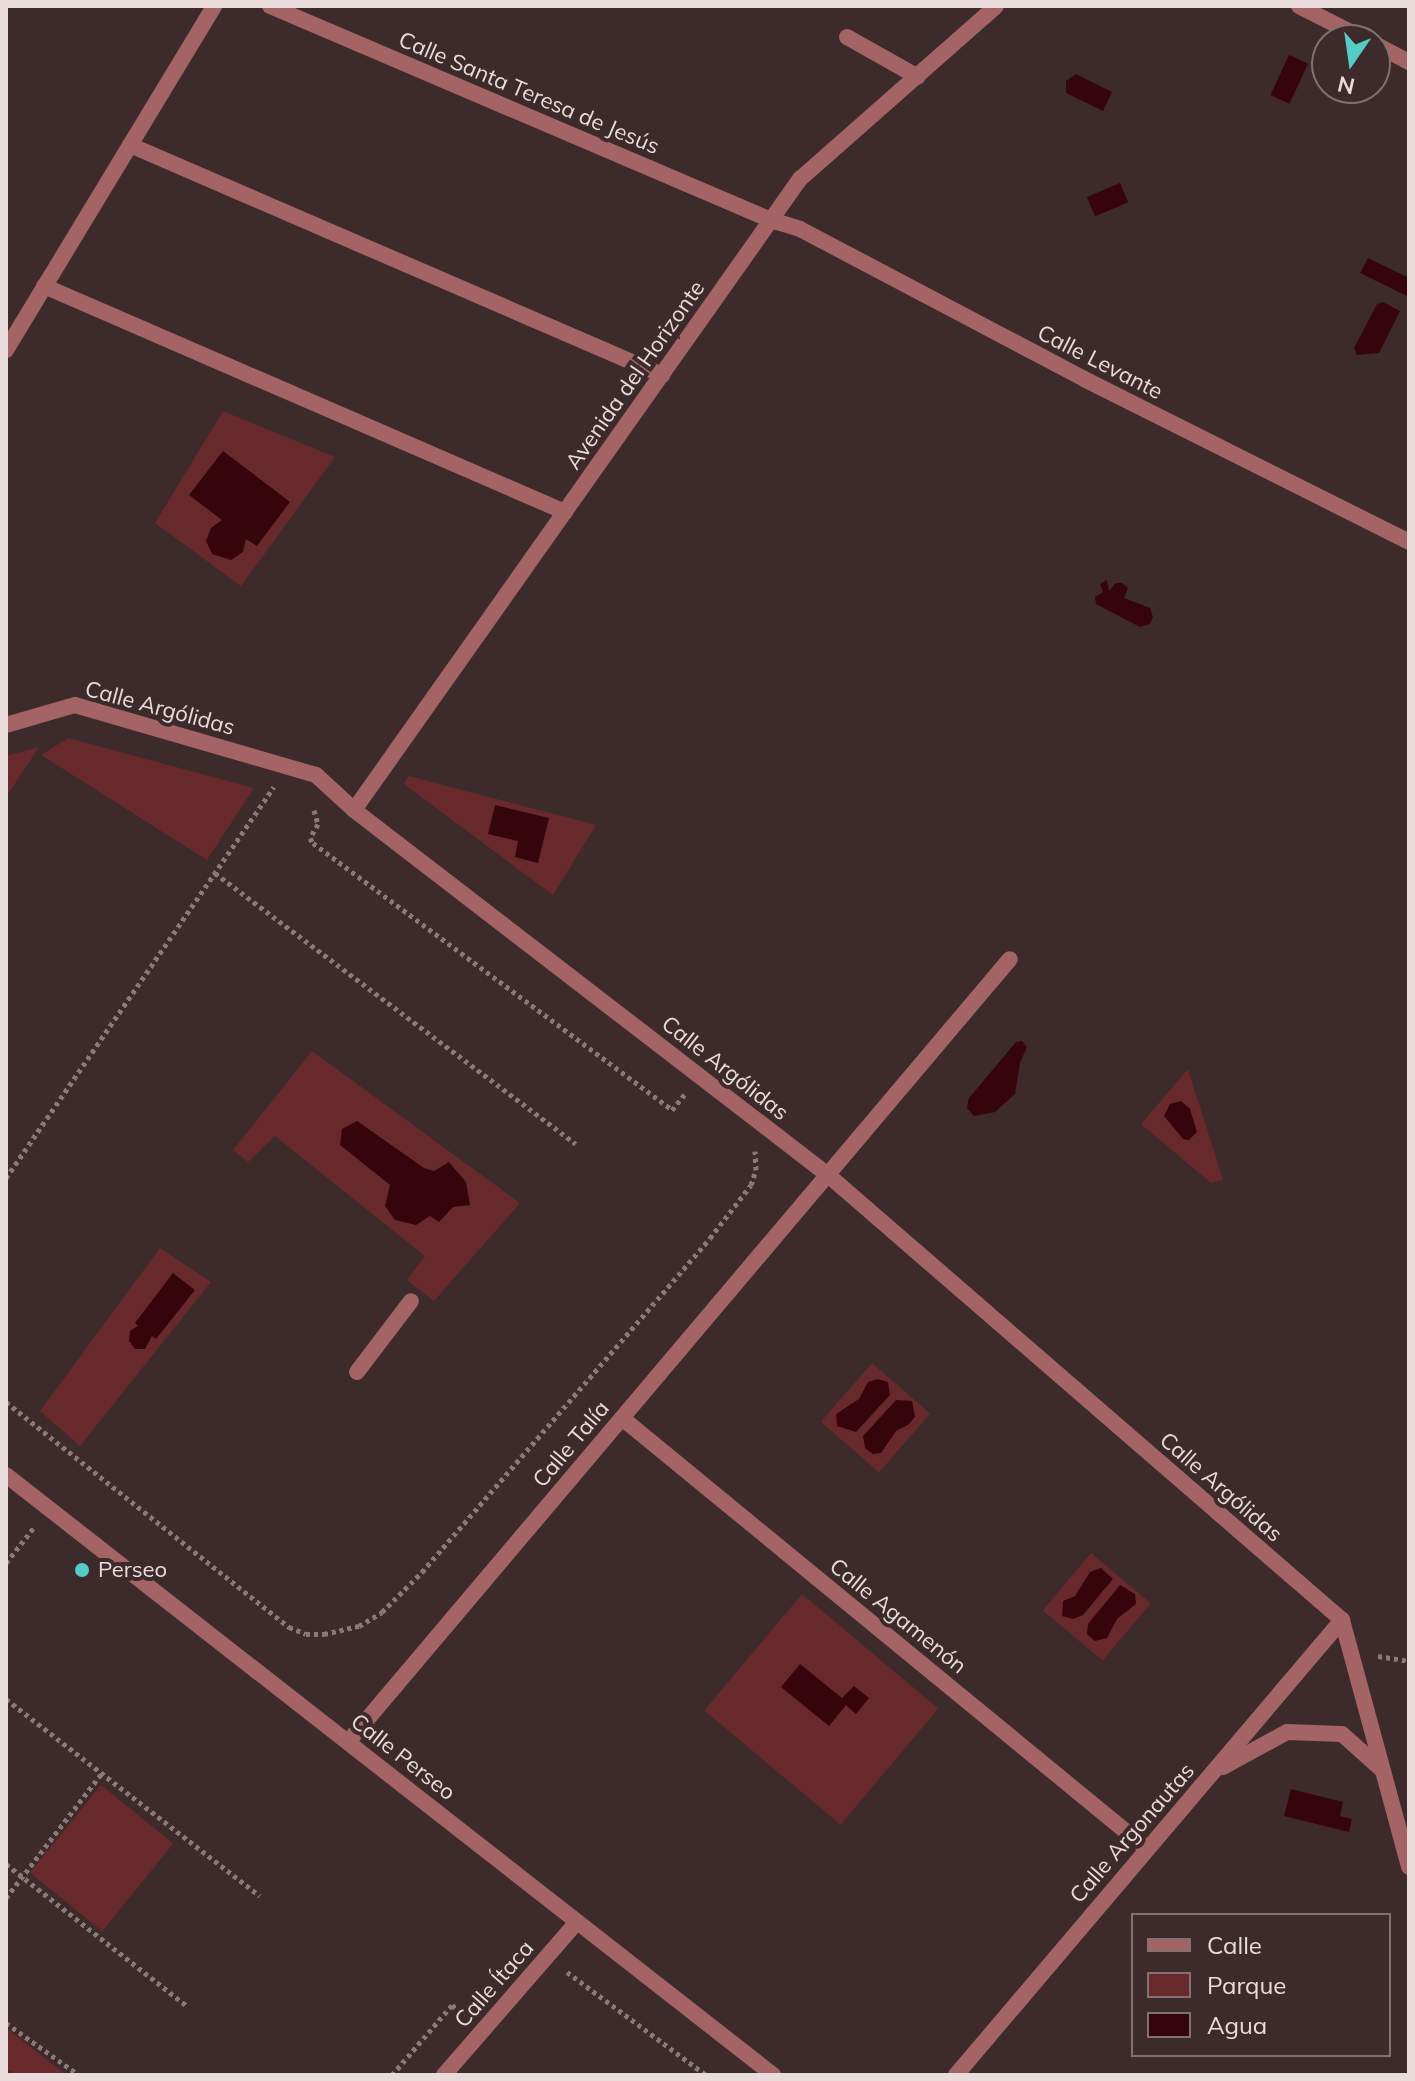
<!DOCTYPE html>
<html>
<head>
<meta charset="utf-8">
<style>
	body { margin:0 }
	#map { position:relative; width:1415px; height:2081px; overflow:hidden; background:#3d2a2a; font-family:Mulish,sans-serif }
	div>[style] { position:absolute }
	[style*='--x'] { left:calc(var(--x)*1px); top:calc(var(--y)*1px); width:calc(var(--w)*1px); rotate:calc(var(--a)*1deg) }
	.green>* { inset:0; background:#68292d; transform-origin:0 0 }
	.water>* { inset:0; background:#36050c; transform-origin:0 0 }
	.path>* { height:5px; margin-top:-2.5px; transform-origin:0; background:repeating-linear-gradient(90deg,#8a7979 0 4px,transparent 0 8px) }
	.service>* { height:16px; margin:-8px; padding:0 8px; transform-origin:8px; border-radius:8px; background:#a46364 }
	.minor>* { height:16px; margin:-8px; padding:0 8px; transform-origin:8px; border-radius:8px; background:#a46364 }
	.dots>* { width:22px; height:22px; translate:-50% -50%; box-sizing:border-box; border:4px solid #3d2a2a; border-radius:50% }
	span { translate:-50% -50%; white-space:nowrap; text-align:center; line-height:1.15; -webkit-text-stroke:8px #3d2a2a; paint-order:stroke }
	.street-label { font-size:22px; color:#e9dcdb }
	.poi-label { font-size:22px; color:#e9dcdb }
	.left { translate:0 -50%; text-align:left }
	.frame { position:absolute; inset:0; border:8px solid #e9dcdb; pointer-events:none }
	.legend { position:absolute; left:1131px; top:1913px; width:260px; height:144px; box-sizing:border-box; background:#3d2a2a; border:2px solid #827171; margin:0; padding:10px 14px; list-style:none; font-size:24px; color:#e9dcdb }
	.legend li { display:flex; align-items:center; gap:16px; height:40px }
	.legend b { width:40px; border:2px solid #827171 }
	.north { position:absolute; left:1311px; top:24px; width:80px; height:80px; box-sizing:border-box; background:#3d2a2a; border:2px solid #827171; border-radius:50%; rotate:193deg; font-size:22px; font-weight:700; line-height:32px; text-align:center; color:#e9dcdb }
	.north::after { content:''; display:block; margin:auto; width:28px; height:36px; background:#54cdc7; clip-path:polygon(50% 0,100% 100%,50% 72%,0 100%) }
</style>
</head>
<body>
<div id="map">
	<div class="green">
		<i style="clip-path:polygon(223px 411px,335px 457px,241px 586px,155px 523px)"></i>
		<i style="clip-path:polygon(68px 738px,254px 788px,207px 860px,41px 755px)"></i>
		<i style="clip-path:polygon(39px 747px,6px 797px,6px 756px)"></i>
		<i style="clip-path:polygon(409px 776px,477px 794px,596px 825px,553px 895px,404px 784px)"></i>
		<i style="clip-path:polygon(312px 1051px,520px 1203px,434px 1301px,407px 1280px,425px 1256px,275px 1136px,248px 1162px,233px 1150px)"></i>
		<i style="clip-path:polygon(1188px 1069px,1223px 1180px,1211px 1183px,1141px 1124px)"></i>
		<i style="clip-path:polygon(160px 1248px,211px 1282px,80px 1446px,40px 1411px)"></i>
		<i style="left:872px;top:1363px;width:77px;height:78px;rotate:41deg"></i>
		<i style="left:1091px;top:1553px;width:78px;height:75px;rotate:40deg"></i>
		<i style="left:802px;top:1594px;width:178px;height:152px;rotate:40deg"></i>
		<i style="left:101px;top:1785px;width:93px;height:113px;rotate:39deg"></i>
		<i style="clip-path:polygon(6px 2028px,67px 2075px,18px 2075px,6px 2069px)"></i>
	</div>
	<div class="water">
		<i style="left:1289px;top:55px;width:21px;height:44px;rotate:25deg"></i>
		<i style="clip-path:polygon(1076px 74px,1112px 92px,1103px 111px,1066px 93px,1066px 81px)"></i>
		<i style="left:1120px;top:183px;width:21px;height:36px;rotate:67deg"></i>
		<i style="clip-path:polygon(1368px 258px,1409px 278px,1409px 297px,1360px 273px)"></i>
		<i style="clip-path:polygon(1383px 302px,1400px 311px,1379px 353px,1357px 355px,1354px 348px,1377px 304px)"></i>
		<i style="clip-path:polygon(223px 451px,290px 502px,257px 546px,246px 539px,243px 552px,231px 560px,212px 554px,206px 541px,211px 528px,222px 520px,189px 495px)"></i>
		<i style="clip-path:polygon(1107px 580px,1109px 591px,1116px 583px,1122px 583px,1128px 588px,1124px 598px,1150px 608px,1153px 617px,1150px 624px,1140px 627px,1096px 604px,1095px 597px,1103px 592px,1100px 584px)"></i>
		<i style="clip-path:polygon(495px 805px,549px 818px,538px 863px,515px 857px,518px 841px,488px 834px)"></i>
		<i style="clip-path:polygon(1022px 1041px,1027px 1047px,1020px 1063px,1015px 1094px,995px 1112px,974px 1116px,967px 1108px,969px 1098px,1016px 1042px)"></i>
		<i style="clip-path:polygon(1181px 1101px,1190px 1109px,1197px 1132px,1189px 1140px,1183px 1139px,1164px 1116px,1170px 1104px)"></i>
		<i style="clip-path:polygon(357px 1121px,424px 1168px,434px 1171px,449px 1162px,466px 1182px,470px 1205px,453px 1207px,439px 1222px,430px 1216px,416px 1225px,395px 1220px,385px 1206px,390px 1185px,340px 1145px,342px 1129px)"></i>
		<i style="clip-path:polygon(173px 1273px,195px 1290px,156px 1339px,152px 1336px,145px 1349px,135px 1349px,129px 1341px,130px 1331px,138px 1326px,135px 1323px)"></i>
		<i style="clip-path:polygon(878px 1379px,888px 1382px,890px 1395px,856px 1432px,837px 1426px,836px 1414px,859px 1399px,868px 1382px)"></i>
		<i style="clip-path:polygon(896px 1400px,912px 1401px,915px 1417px,908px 1425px,896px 1431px,881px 1453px,873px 1454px,865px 1448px,863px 1436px)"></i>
		<i style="clip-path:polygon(1101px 1568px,1113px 1579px,1083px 1615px,1073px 1619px,1062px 1616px,1063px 1601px,1075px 1596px,1090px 1572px)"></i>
		<i style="clip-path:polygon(1120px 1585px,1135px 1594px,1136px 1604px,1117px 1619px,1107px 1638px,1095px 1641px,1087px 1634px,1088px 1624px)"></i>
		<i style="clip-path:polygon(800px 1664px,842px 1698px,854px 1686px,869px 1698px,856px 1714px,846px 1705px,829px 1726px,781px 1687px)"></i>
		<i style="clip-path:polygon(1291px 1789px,1343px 1802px,1340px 1816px,1352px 1819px,1349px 1832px,1284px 1816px)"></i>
	</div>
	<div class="path">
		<i style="--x:314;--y:810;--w:15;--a:74"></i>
		<i style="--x:318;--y:824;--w:16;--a:120"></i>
		<i style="--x:310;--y:838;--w:6;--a:59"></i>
		<i style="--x:313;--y:843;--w:447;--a:36.6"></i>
		<i style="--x:672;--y:1110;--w:22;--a:-51"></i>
		<i style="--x:215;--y:873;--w:451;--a:36.9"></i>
		<i style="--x:6;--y:1178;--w:474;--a:-55.6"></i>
		<i style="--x:6;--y:1402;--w:362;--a:38.5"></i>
		<i style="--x:289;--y:1627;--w:18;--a:22"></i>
		<i style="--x:306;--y:1634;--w:18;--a:0"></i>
		<i style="--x:324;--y:1634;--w:36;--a:-13"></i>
		<i style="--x:359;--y:1626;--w:27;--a:-31"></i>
		<i style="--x:382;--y:1612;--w:57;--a:-45"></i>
		<i style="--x:422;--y:1572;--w:441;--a:-49.2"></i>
		<i style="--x:710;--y:1238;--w:67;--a:-52.3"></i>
		<i style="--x:751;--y:1185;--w:16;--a:-72"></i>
		<i style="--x:756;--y:1170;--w:19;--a:-93"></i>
		<i style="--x:6;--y:1563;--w:47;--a:-51.9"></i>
		<i style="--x:1378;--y:1656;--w:31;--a:9"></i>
		<i style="--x:6;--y:1699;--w:321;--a:37.8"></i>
		<i style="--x:6;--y:1864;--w:230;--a:38.1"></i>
		<i style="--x:6;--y:1898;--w:158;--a:-52.5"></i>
		<i style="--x:567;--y:1972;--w:173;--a:36.5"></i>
		<i style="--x:6;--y:2023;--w:90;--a:35.5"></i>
		<i style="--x:392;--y:2075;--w:92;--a:-49.4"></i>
		<i style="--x:452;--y:2005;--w:16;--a:40"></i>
	</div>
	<div class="service">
		<i style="--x:847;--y:37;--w:81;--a:29.4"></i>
		<i style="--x:130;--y:145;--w:580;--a:23.38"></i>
		<i style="--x:44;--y:286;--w:568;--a:23.45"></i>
		<i style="--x:357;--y:1372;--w:89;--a:-52.7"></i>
	</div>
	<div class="minor">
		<i style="--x:270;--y:6;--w:545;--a:23.13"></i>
		<i style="--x:771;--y:220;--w:30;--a:17"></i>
		<i style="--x:800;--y:229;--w:321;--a:27.8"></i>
		<i style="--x:1084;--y:379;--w:364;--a:26.6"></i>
		<i style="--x:1299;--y:6;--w:75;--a:26.9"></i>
		<i style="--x:1375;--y:44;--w:38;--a:28"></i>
		<i style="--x:6;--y:350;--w:402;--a:-58.8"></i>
		<i style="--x:6;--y:725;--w:72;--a:-16.2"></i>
		<i style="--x:75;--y:705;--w:251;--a:16.2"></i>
		<i style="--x:316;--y:775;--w:52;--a:42.6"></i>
		<i style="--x:354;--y:810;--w:598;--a:37.6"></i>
		<i style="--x:828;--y:1175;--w:680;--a:40.88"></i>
		<i style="--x:354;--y:810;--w:773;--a:-54.75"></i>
		<i style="--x:800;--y:179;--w:261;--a:-41.4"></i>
		<i style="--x:622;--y:1418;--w:678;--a:39.37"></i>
		<i style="--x:6;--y:1475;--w:974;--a:38.03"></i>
		<i style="--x:1342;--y:1620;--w:256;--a:74.8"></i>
		<i style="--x:348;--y:1742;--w:1025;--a:-49.79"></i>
		<i style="--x:1223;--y:1767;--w:73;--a:-28.7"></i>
		<i style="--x:1287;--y:1732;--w:55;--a:2.1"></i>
		<i style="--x:1342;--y:1734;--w:51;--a:41.8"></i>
		<i style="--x:444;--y:2075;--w:203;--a:-49"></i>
		<i style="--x:956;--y:2075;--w:597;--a:-49.69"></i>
	</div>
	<div class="dots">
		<i style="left:82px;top:1570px;background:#54cdc7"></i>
	</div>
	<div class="street-label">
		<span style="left:529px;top:93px;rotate:23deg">Calle Santa Teresa de Jesús</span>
		<span style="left:1100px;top:362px;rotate:27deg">Calle Levante</span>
		<span style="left:635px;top:375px;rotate:-55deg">Avenida del Horizonte</span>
		<span style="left:160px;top:708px;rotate:15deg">Calle Argólidas</span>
		<span style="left:725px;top:1068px;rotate:38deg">Calle Argólidas</span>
		<span style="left:571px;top:1444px;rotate:-50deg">Calle Talía</span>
		<span style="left:1221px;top:1487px;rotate:41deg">Calle Argólidas</span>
		<span style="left:898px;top:1616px;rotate:39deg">Calle Agamenón</span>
		<span style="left:403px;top:1757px;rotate:38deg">Calle Perseo</span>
		<span style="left:1132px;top:1833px;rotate:-49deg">Calle Argonautas</span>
		<span style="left:494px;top:1984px;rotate:-49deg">Calle Ítaca</span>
	</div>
	<div class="poi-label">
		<span class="left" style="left:98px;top:1570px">Perseo</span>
	</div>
	<div class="frame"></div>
	<ul class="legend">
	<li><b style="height:10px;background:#a46364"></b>Calle</li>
	<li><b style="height:22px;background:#68292d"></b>Parque</li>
	<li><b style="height:22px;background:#36050c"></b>Agua</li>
	</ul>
	<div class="north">N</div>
</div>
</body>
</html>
